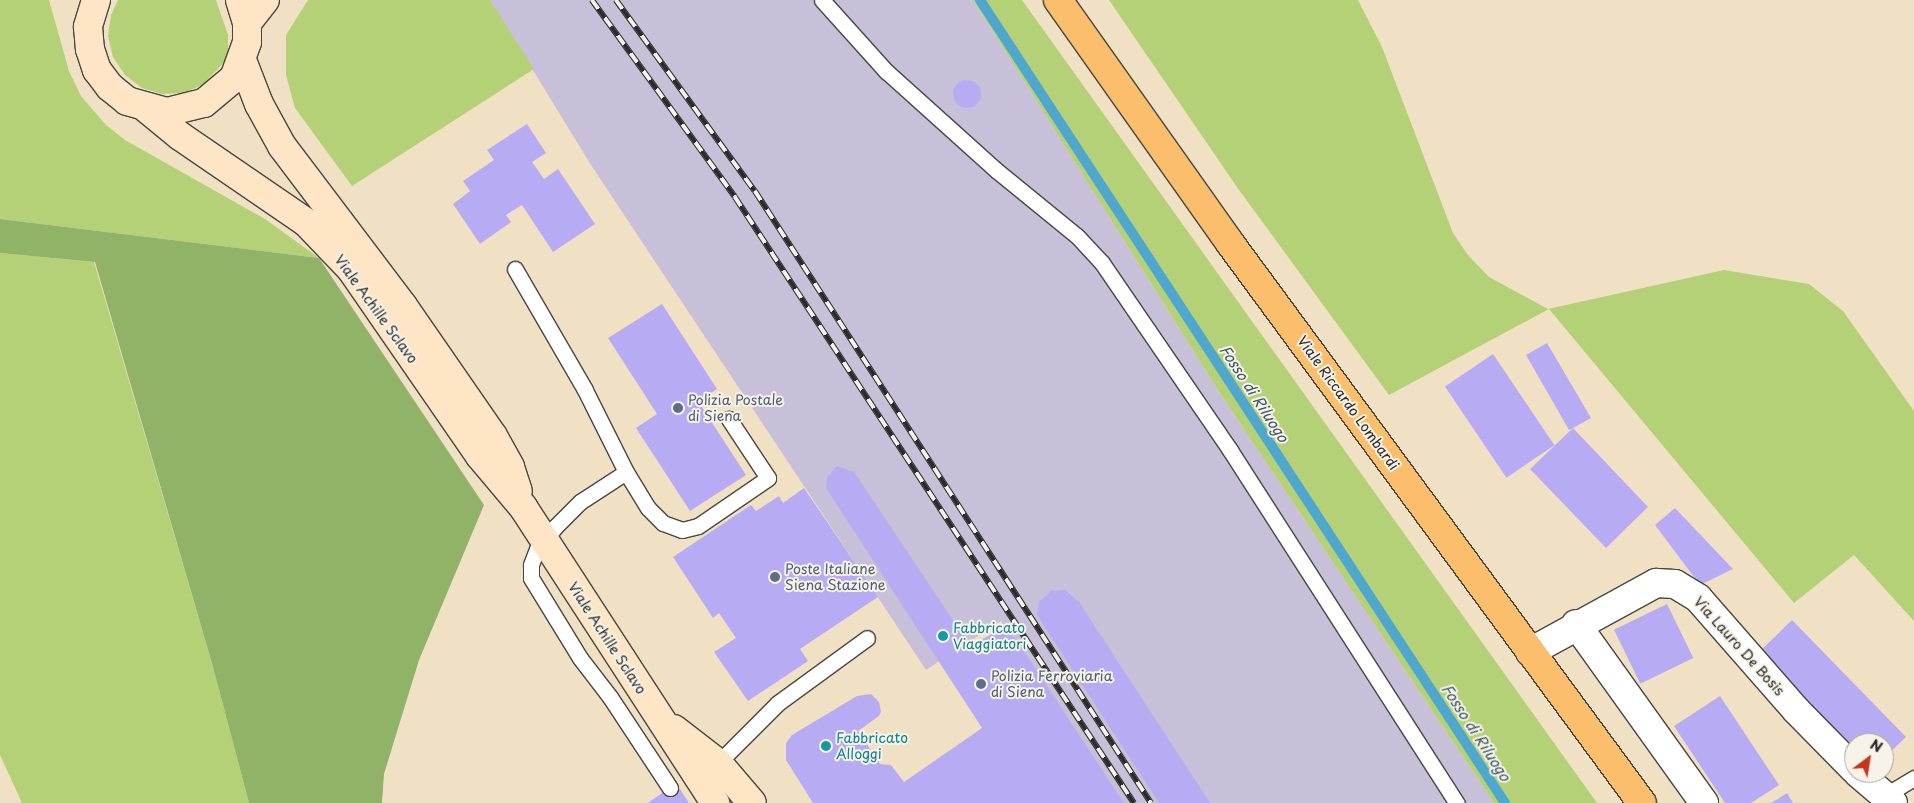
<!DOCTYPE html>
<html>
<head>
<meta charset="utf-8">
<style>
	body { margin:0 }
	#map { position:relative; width:1914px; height:803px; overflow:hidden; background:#f1e1c4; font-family:"Playpen Sans",sans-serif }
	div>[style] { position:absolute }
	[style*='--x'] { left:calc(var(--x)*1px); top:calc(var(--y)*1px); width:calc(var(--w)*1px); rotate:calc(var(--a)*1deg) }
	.industrial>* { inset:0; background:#c8bfd8 }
	.green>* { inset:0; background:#b5d177 }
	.forest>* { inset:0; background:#90b368 }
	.stream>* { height:10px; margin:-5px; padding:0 5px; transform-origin:5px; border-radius:5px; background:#50a7cd }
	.building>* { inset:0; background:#b7acf3; transform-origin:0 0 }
	.round { border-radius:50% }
	.roads { filter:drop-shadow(1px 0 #494642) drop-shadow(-1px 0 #494642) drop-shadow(0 1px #494642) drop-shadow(0 -1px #494642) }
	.lane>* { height:15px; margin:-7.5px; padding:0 7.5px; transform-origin:7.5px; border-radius:7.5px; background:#fff }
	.street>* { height:28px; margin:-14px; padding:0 14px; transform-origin:14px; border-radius:14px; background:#fff }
	.secondary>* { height:28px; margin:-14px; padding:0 14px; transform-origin:14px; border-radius:14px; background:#fde5c5 }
	.primary>* { height:28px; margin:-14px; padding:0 14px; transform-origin:14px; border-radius:14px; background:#fabe6d }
	.rail>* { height:5.5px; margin-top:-2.75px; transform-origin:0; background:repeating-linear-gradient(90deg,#f7f3e8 0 11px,#2b2b2b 0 22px); box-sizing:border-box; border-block:1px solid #2b2b2b }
	.dots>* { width:14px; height:14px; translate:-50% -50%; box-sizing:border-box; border:2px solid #f7f3e8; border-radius:50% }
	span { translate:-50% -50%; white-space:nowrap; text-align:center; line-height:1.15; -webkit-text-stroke:4px #f7f3e8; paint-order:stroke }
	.street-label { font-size:14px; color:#2b2b2b }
	.service-label { font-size:14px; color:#4e5e75 }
	.left { translate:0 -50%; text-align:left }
	.culture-label { font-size:14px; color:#0d838f }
	.water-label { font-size:15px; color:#385664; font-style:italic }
	.north { position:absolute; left:1844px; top:733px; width:50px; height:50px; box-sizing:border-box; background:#f7f3e8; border:1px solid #a5a39c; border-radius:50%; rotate:31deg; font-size:14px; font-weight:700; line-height:20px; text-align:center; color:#2b2b2b }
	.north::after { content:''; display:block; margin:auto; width:18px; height:22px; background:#c8321e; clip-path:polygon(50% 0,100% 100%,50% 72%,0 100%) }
</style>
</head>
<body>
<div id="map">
	<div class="industrial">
		<i style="clip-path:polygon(490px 0,973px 0,1221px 395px,1494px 803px,1120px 803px,1001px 621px,926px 670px,591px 165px)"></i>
	</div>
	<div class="green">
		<i style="clip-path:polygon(0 0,49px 0,69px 71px,81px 96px,106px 125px,125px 140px,265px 219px,319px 258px,0 219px)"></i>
		<i style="clip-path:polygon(118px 0,216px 0,228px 35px,228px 52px,224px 62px,204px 84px,184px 93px,162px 94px,142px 88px,125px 75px,113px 57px,108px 36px,111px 15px)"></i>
		<i style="clip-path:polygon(308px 0,490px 0,534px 69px,352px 186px,295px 108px,286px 75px,286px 35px)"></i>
		<i style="clip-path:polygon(973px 0,1022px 0,1597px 803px,1494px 803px,1221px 395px)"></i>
		<i style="clip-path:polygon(1109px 0,1358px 0,1382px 47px,1453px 233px,1468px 255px,1489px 277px,1548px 309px,1724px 270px,1809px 284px,1843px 311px,1914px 411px,1914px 621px,1854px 555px,1794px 603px,1549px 309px,1389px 395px,1239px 190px)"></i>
		<i style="clip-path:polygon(0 253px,94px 262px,213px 667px,249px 803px,22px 803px,0 755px)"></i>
	</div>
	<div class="forest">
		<i style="clip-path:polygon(0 219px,319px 258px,484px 505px,419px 660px,384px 774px,382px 803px,249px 803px,213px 667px,95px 262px,0 253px)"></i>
	</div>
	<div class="stream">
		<i style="--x:980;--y:0;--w:959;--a:56.82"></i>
	</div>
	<div class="building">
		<i class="round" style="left:953px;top:80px;width:28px;height:28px"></i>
		<i style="clip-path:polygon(527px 124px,546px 153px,532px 162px,544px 179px,558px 169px,595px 224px,553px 252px,522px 205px,506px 215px,511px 222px,480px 244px,453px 204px,470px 191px,463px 181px,494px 160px,487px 150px)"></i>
		<i style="clip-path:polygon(662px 304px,717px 389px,698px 401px,746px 475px,690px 511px,636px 428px,657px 414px,608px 338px)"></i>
		<i style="clip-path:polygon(1547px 343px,1591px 418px,1573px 428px,1648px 507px,1606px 548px,1530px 469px,1573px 428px,1569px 430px,1526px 355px)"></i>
		<i style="left:1493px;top:354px;width:110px;height:58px;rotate:56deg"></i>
		<i style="clip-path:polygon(837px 466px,854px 472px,970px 646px,997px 631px,1004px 631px,1016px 639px,1124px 803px,813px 803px,786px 760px,786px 743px,792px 735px,857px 696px,871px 694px,879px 702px,881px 712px,879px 716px,858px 731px,880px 764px,891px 765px,904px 782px,982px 728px,826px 488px,827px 478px)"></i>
		<i style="clip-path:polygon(804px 488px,878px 597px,800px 649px,808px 661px,748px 701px,714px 652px,736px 638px,719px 613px,713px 618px,673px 557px,751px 505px,756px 511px,779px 496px,783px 503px)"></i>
		<i style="clip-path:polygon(1675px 508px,1733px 569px,1700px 585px,1655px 525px)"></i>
		<i style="clip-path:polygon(1065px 590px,1079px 602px,1210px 803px,1159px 803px,1037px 615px,1039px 602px,1051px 591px)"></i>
		<i style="left:1667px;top:604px;width:60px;height:59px;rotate:64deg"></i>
		<i style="clip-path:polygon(1792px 620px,1906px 737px,1884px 758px,1884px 743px,1854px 743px,1854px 749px,1760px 651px)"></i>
		<i style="clip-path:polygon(1720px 696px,1779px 785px,1751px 803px,1725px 803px,1674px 726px)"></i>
		<i style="clip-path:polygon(676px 783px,689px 803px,648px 803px)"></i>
		<i style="clip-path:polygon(1787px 793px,1793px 803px,1771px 803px)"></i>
	</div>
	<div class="roads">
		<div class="lane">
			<i style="--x:822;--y:0;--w:96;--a:48"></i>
			<i style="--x:886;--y:71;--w:148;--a:42"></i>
			<i style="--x:996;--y:170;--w:104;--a:39.2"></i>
			<i style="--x:1077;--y:236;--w:37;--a:47"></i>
			<i style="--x:1102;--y:263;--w:227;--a:55.6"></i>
			<i style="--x:1230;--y:450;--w:420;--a:57.3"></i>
			<i style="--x:515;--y:269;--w:138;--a:59.9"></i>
			<i style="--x:584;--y:388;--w:94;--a:63.4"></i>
			<i style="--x:626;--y:472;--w:42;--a:58.6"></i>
			<i style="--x:648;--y:508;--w:21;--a:45"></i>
			<i style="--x:663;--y:523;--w:20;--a:20"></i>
			<i style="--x:682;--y:530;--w:16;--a:-14"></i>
			<i style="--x:698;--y:526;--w:85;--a:-34.4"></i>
			<i style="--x:768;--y:478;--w:71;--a:-123.5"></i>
			<i style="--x:626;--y:472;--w:55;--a:146.9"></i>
			<i style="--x:580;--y:502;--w:35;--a:135"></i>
			<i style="--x:555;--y:527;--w:28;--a:129"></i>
			<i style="--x:537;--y:549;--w:17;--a:111"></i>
			<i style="--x:531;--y:565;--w:13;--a:90"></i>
			<i style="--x:531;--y:578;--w:94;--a:58.5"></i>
			<i style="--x:580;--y:658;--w:49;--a:52.4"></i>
			<i style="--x:610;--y:697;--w:109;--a:56.6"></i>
			<i style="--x:718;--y:763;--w:85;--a:-45"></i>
			<i style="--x:778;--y:703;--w:110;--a:-36.1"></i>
			<i style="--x:1884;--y:796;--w:35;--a:-31"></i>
		</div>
		<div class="street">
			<i style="--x:1576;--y:624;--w:220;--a:54.4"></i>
			<i style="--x:1530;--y:652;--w:144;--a:-28.7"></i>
			<i style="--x:1656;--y:583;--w:19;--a:3"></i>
			<i style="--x:1675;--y:584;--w:27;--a:31"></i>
			<i style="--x:1698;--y:598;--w:149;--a:48.8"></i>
			<i style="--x:1796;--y:710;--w:83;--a:45.5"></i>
			<i style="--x:1858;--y:773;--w:46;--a:40.6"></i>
		</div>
		<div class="secondary">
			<i style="--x:96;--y:0;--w:28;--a:107"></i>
			<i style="--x:88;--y:27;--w:22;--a:85"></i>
			<i style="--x:90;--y:49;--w:22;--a:72"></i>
			<i style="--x:97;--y:70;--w:21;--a:53"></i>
			<i style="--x:110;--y:87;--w:22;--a:39"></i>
			<i style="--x:127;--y:101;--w:41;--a:15.4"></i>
			<i style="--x:167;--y:112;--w:38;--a:-14"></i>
			<i style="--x:204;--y:103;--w:39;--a:-40"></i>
			<i style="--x:234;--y:78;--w:38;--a:-70"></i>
			<i style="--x:247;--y:42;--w:19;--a:-90"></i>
			<i style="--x:247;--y:23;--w:24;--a:-107"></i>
			<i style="--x:247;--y:23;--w:29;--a:-52"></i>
			<i style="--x:242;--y:60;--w:47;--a:68.9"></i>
			<i style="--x:259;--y:104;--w:48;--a:61.3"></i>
			<i style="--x:282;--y:146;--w:201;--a:52.9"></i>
			<i style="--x:403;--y:306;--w:158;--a:55.3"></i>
			<i style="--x:493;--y:436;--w:35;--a:61"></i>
			<i style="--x:510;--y:467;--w:25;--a:72"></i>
			<i style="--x:147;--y:109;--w:43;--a:39.3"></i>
			<i style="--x:180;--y:136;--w:154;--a:34.4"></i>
			<i style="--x:307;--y:223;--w:64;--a:46.3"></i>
			<i style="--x:351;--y:269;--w:227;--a:55.4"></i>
			<i style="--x:480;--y:456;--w:67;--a:49.9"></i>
			<i style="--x:523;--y:507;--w:353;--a:57"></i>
			<i style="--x:674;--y:729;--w:56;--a:37.7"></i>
			<i style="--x:718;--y:763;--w:52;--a:49.6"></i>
		</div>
		<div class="primary">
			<i style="--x:1058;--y:0;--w:298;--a:54.7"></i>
			<i style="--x:1230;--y:243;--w:695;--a:53.66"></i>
		</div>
	</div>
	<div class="rail">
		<i style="--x:592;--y:0;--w:243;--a:54"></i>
		<i style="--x:735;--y:197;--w:726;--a:56.64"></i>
		<i style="--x:616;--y:0;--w:236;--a:54"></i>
		<i style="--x:755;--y:191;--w:729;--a:57.09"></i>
	</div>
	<div class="dots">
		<i style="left:678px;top:408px;background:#5c6f8a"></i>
		<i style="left:775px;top:577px;background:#5c6f8a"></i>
		<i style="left:943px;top:636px;background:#0f9aa8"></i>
		<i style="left:981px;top:684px;background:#5c6f8a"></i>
		<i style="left:826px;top:746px;background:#0f9aa8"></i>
	</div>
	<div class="street-label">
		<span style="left:376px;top:309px;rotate:54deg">Viale Achille Sclavo</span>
		<span style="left:1348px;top:403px;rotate:54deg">Viale Riccardo Lombardi</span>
		<span style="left:607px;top:638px;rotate:57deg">Viale Achille Sclavo</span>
		<span style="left:1739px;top:646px;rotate:48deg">Via Lauro De Bosis</span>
	</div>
	<div class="service-label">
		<span class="left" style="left:688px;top:408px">Polizia Postale<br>di Siena</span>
		<span class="left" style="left:785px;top:577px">Poste Italiane<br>Siena Stazione</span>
		<span class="left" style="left:991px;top:684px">Polizia Ferroviaria<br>di Siena</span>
	</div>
	<div class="culture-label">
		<span class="left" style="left:953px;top:636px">Fabbricato<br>Viaggiatori</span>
		<span class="left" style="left:836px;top:746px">Fabbricato<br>Alloggi</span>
	</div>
	<div class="water-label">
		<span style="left:1255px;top:393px;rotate:57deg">Fosso di Riluogo</span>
		<span style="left:1477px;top:732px;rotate:57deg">Fosso di Riluogo</span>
	</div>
	<div class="north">N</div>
</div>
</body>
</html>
